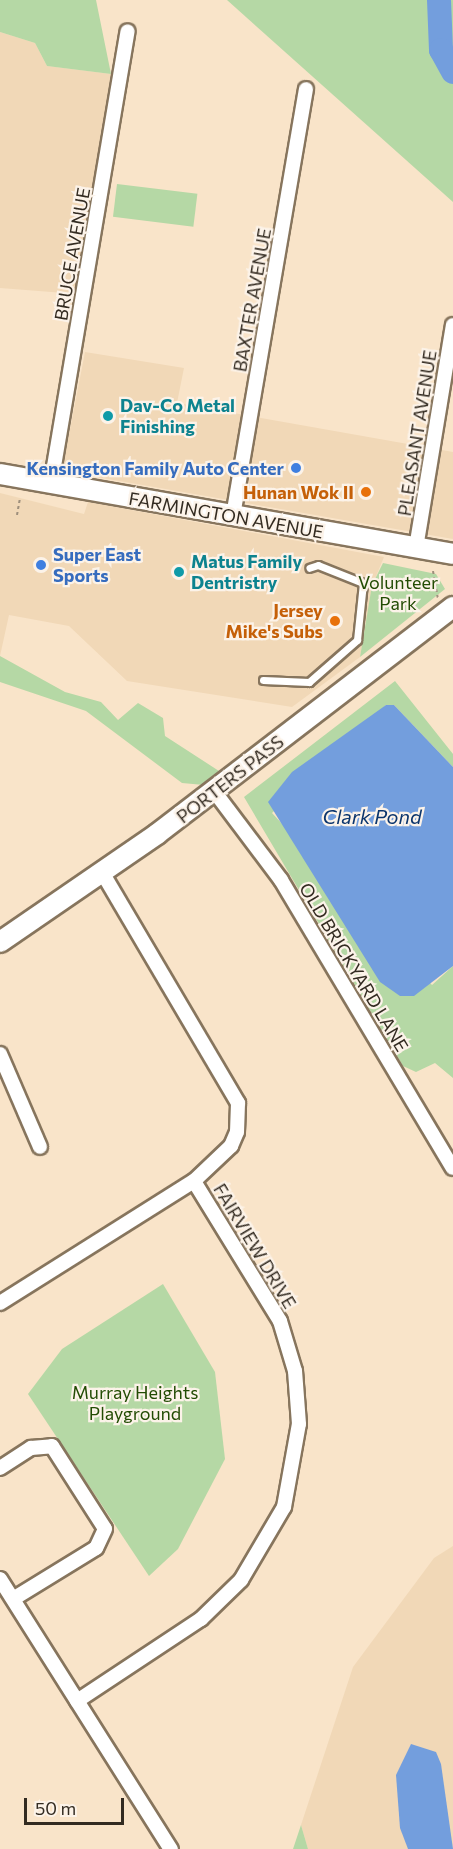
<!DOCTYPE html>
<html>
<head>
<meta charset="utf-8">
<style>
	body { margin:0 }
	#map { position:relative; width:453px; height:1849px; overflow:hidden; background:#f9e4c9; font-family:Commissioner,sans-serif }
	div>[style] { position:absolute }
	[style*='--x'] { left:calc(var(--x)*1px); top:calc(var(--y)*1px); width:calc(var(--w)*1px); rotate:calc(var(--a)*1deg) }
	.built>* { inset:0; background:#f1d8b7 }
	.green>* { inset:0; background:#b5d8a5; transform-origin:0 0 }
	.water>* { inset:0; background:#739edd }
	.river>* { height:24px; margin:-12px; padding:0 12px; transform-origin:12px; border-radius:12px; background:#739edd }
	.path>* { height:2px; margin-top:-1px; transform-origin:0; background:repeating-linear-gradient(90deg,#9e8f7c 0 3px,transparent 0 6px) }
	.roads { filter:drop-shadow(2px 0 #87755d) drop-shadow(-2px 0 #87755d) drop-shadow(0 2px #87755d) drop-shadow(0 -2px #87755d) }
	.lane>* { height:7px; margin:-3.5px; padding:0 3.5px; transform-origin:3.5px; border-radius:3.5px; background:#fff }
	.street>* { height:14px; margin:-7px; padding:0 7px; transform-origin:7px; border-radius:7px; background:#fff }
	.secondary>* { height:20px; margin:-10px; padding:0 10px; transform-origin:10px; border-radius:10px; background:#fff }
	.dots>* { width:16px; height:16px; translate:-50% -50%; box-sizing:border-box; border:3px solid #fcf3e9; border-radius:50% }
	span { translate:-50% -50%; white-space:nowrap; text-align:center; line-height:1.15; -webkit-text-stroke:4.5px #fcf3e9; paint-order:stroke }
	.street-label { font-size:18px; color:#332b21 }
	.culture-label { font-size:18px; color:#0d838f; font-weight:700 }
	.left { translate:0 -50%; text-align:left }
	.shop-label { font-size:18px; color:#366cbe; font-weight:700 }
	.right { translate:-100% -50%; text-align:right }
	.food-label { font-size:18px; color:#c56008; font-weight:700 }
	.park-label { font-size:18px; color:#224c03 }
	.water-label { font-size:20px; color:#0b356d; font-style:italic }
	.scale { position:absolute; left:24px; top:1798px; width:100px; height:27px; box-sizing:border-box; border:3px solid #332b21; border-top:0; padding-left:8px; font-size:18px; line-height:21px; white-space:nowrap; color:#332b21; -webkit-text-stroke:4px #fcf3e9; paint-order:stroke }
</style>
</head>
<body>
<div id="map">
	<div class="built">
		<i style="clip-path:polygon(0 32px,35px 43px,47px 66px,111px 74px,77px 294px,0 288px)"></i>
		<i style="clip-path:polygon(85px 352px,184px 368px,177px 403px,453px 452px,453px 539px,62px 471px)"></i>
		<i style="clip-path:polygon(0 493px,84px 514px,88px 502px,384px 557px,372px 586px,360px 657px,292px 707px,127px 681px,69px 626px,9px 615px,0 656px)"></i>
		<i style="clip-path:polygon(453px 1546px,453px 1849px,308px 1849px,301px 1825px,353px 1667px,434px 1558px)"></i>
	</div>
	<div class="green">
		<i style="clip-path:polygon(0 0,96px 0,111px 74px,47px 66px,35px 43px,0 32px)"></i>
		<i style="clip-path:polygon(227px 0,453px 0,453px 202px)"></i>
		<i style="left:117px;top:184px;width:81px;height:33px;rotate:7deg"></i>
		<i style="clip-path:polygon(383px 563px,436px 574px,445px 589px,360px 657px,372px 585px)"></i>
		<i style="clip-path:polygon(0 656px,65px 692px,101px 702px,118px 720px,138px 703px,163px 718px,165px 736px,219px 771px,204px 785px,182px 783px,86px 711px,0 682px)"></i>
		<i style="clip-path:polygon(395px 681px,453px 754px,453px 767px,394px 705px,386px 705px,272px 813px,432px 985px,453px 966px,453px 1078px,435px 1063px,416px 1072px,403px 1066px,244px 797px)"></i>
		<i style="clip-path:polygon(163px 1284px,215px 1372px,225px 1459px,178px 1549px,149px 1576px,28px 1394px,62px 1349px)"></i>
		<i style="clip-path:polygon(301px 1825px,308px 1849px,293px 1849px)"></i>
	</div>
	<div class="water">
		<i style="clip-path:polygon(386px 705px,394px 705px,453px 767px,453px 966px,414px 996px,400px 996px,380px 982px,268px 802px,292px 772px)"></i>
		<i style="clip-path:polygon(411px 1744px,436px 1752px,441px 1764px,453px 1849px,408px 1849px,400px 1828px,396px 1775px)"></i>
	</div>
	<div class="river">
		<i style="--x:439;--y:0;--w:50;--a:87.7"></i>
		<i style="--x:441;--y:50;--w:25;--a:61"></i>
	</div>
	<div class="path">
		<i style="--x:17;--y:515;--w:17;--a:-80"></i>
		<i style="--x:433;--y:571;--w:27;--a:80"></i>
	</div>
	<div class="roads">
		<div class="lane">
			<i style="--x:263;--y:680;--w:46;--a:2.5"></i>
			<i style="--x:309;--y:682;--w:64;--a:-41.2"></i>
			<i style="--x:357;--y:640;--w:57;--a:-84"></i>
			<i style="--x:363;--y:583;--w:48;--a:-158.2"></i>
			<i style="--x:318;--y:565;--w:9;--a:162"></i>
		</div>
		<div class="street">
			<i style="--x:51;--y:484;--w:459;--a:-80.4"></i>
			<i style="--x:233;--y:516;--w:433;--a:-80.3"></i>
			<i style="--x:416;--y:548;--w:226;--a:-80.6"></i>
			<i style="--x:214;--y:791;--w:111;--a:53"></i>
			<i style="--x:281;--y:880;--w:335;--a:59.2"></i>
			<i style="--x:0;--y:1054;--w:101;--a:66.7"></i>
			<i style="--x:0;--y:1303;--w:229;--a:-32.2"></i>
			<i style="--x:0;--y:1468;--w:37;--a:-33"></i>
			<i style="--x:31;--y:1448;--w:21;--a:-5"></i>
			<i style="--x:52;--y:1446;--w:98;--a:57.4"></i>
			<i style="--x:105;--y:1529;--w:21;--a:115"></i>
			<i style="--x:96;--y:1548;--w:97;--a:148.4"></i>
			<i style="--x:0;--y:1579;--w:320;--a:57.7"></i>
			<i style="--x:77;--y:1701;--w:149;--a:-33.5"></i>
			<i style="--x:201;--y:1619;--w:56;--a:-44.3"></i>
			<i style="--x:241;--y:1580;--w:85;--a:-59.5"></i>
			<i style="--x:284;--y:1507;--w:84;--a:-79.8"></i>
			<i style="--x:299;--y:1424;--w:53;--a:-94.3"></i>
			<i style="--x:295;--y:1371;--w:52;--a:-106.7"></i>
			<i style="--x:280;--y:1321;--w:164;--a:-121.6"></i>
			<i style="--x:194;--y:1181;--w:51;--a:-43.4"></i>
			<i style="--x:231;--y:1146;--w:15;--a:-67"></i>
			<i style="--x:237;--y:1132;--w:29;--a:-88"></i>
			<i style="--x:238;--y:1103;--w:266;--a:-120.5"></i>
		</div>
		<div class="secondary">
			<i style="--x:0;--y:474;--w:460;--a:10"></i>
			<i style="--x:0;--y:942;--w:191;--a:-34.5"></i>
			<i style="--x:157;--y:834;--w:373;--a:-37.5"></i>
		</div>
	</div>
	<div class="dots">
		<i style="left:108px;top:416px;background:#0f9aa8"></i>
		<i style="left:296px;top:468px;background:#3f7fe0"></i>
		<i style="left:366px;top:492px;background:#e8710a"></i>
		<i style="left:41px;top:565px;background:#3f7fe0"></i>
		<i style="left:179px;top:572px;background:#0f9aa8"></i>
		<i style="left:335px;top:621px;background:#e8710a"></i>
	</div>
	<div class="street-label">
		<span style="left:72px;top:254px;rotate:-80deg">BRUCE AVENUE</span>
		<span style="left:252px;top:300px;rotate:-80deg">BAXTER AVENUE</span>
		<span style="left:417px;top:433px;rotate:-81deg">PLEASANT AVENUE</span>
		<span style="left:226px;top:515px;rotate:10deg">FARMINGTON AVENUE</span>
		<span style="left:230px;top:779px;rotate:-38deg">PORTERS PASS</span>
		<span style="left:354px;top:967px;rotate:59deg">OLD BRICKYARD LANE</span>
		<span style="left:255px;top:1246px;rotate:59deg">FAIRVIEW DRIVE</span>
	</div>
	<div class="culture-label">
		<span class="left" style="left:120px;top:416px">Dav-Co Metal<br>Finishing</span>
		<span class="left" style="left:191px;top:572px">Matus Family<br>Dentristry</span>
	</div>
	<div class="shop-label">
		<span class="right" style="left:284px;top:468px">Kensington Family Auto Center</span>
		<span class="left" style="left:53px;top:565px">Super East<br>Sports</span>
	</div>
	<div class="food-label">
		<span class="right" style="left:354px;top:492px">Hunan Wok II</span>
		<span class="right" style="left:323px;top:621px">Jersey<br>Mike's Subs</span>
	</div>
	<div class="park-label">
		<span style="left:398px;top:593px">Volunteer<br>Park</span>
		<span style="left:135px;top:1403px">Murray Heights<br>Playground</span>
	</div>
	<div class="water-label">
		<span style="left:372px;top:816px">Clark Pond</span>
	</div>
	<div class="scale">50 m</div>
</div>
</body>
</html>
